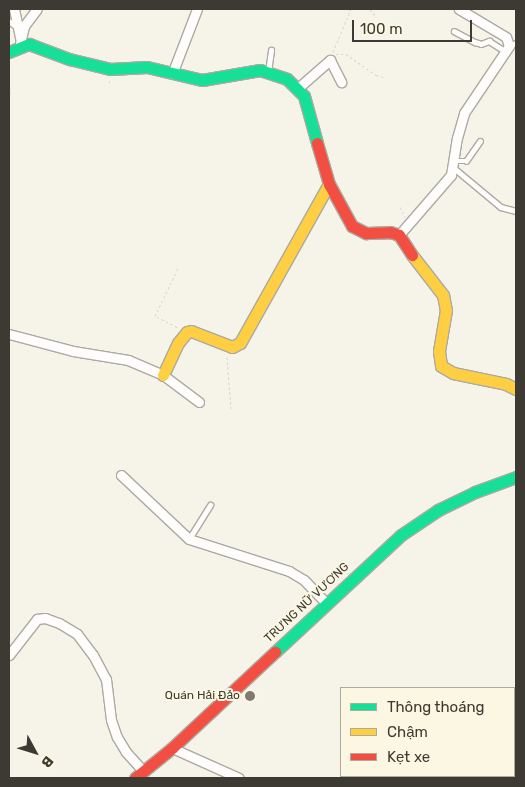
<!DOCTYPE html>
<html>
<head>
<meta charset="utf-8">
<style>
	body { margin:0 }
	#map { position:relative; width:525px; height:787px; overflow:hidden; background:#f6f4e9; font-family:Rubik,sans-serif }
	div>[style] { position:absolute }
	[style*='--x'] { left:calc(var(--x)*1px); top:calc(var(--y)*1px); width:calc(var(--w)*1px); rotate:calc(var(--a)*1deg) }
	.path>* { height:1px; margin-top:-0.5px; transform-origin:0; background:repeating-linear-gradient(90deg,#d7d6d3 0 2.5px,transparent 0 5px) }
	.roads { filter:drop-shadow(1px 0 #abaaa2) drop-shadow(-1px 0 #abaaa2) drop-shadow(0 1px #abaaa2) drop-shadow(0 -1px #abaaa2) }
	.lane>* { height:4.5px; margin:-2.25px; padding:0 2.25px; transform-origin:2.25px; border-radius:2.25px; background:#fefdfc }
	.street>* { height:9px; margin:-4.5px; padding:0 4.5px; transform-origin:4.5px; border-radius:4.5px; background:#fefdfc }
	.fast>* { height:11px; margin:-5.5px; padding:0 5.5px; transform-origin:5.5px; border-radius:5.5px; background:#16e098 }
	.slow>* { height:11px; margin:-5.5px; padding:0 5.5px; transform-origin:5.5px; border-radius:5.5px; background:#ffcf43 }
	.jam>* { height:11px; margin:-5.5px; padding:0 5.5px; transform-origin:5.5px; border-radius:5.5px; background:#f24e42 }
	.dots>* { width:14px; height:14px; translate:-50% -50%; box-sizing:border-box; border:2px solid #fcf7e3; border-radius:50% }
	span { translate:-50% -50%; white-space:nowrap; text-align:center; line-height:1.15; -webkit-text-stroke:4px #fcf7e3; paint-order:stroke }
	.street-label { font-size:12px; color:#3c3a32 }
	.poi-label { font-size:12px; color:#3c3a32 }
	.right { translate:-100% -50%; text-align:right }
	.frame { position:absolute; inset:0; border:10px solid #3c3a32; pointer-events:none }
	.legend { position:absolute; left:340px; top:687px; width:175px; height:90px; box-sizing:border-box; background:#fcf7e3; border:1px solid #afab9c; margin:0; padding:6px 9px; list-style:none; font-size:15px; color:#3c3a32 }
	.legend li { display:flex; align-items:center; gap:10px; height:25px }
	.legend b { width:25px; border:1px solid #afab9c }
	.north { position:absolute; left:10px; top:727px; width:50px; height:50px; -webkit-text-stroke:4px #fcf7e3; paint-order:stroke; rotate:129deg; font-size:14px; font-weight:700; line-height:20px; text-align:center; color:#3c3a32 }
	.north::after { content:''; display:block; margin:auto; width:18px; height:22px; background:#3c3a32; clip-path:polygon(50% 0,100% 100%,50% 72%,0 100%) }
	.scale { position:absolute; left:352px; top:20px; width:120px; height:22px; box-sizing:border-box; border:2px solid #3c3a32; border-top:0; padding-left:6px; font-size:15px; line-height:18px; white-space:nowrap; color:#3c3a32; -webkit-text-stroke:4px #fcf7e3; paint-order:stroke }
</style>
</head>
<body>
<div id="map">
	<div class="path">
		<i style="--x:370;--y:9;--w:8;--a:50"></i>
		<i style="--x:333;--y:52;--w:47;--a:-67.3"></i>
		<i style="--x:336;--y:54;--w:10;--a:0"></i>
		<i style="--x:346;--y:54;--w:37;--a:35"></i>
		<i style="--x:376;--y:75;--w:7;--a:16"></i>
		<i style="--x:9;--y:77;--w:18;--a:87"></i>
		<i style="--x:109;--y:83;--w:4;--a:-76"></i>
		<i style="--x:400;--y:207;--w:11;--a:63"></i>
		<i style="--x:177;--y:327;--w:25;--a:-153"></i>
		<i style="--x:155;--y:316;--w:53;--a:-64.4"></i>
		<i style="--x:227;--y:357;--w:52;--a:85.6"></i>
	</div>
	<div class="roads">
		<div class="lane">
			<i style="--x:9;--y:21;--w:10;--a:37"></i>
			<i style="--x:454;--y:31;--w:24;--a:28"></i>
			<i style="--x:475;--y:42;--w:6;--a:18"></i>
			<i style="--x:481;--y:44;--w:9;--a:-21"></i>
			<i style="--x:489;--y:41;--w:19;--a:32"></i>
			<i style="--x:509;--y:46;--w:8;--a:-23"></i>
			<i style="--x:268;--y:72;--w:22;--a:-82"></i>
			<i style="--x:454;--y:161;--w:12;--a:0"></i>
			<i style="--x:466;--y:161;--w:24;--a:-55"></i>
			<i style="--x:454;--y:168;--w:61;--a:39.7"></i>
			<i style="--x:501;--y:207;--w:16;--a:15"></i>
			<i style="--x:189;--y:539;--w:40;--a:-58"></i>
		</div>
		<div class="street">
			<i style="--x:14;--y:9;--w:30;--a:78"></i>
			<i style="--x:19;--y:48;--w:23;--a:-77"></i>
			<i style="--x:24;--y:26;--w:21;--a:-53"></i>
			<i style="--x:172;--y:74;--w:70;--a:-69"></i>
			<i style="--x:298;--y:88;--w:43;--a:-41.2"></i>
			<i style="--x:330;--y:60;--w:25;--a:63"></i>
			<i style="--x:399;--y:235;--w:79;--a:-49.1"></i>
			<i style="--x:451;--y:175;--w:37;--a:-81"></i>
			<i style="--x:457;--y:138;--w:26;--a:-74"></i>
			<i style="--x:464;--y:113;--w:81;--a:-56.1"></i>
			<i style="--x:509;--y:46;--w:9;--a:-108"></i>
			<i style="--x:506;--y:37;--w:55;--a:-149.2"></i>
			<i style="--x:9;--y:334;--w:66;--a:14.9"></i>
			<i style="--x:73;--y:351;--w:56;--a:9.3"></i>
			<i style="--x:128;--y:360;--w:38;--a:23"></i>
			<i style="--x:163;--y:375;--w:45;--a:36.9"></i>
			<i style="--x:121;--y:475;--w:93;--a:43.3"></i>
			<i style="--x:189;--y:539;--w:105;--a:17.7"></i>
			<i style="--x:289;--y:571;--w:17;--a:31"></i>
			<i style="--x:304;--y:580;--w:32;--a:46"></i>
			<i style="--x:9;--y:655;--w:46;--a:-52.1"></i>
			<i style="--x:37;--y:619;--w:8;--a:-7"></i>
			<i style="--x:45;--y:618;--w:15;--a:20"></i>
			<i style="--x:59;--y:623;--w:21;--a:31"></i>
			<i style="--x:77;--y:634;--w:26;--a:53"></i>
			<i style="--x:93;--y:655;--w:27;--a:62"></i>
			<i style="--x:106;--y:679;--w:41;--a:83"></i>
			<i style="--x:111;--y:720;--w:18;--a:71"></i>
			<i style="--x:117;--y:737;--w:17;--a:59"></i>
			<i style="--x:126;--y:752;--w:25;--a:48"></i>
			<i style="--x:172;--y:748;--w:73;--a:24.1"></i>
		</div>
		<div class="fast">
			<i style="--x:9;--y:52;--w:22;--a:-22"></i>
			<i style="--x:29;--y:44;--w:43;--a:20.6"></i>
			<i style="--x:69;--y:59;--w:42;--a:13.7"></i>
			<i style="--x:110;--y:69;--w:37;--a:-3"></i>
			<i style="--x:147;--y:67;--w:57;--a:13.3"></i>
			<i style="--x:202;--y:80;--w:59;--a:-9.8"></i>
			<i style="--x:260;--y:70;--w:28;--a:18"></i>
			<i style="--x:287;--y:79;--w:24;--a:45"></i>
			<i style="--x:304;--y:96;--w:49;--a:74.5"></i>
			<i style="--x:275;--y:652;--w:172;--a:-42.9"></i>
			<i style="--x:401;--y:535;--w:45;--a:-34"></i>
			<i style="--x:438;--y:510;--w:41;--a:-25.9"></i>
			<i style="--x:475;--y:492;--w:44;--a:-20.1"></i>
		</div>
		<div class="slow">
			<i style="--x:412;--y:255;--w:51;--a:52.2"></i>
			<i style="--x:443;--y:295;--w:15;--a:79"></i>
			<i style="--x:446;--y:310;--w:42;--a:99.7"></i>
			<i style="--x:439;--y:351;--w:15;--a:82"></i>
			<i style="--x:441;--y:366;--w:14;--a:30"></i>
			<i style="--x:453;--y:373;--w:54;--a:11.7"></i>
			<i style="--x:506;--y:384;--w:11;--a:27"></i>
			<i style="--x:163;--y:375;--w:35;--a:-65"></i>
			<i style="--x:178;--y:343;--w:14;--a:-51"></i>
			<i style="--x:187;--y:332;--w:4;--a:-14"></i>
			<i style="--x:191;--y:331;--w:44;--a:21.3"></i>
			<i style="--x:232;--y:347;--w:9;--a:-27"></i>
			<i style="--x:240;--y:343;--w:182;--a:-60.8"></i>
		</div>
		<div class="jam">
			<i style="--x:317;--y:143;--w:43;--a:73.7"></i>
			<i style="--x:329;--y:184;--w:48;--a:61.3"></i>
			<i style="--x:352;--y:226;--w:16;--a:27"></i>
			<i style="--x:366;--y:233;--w:24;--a:-2"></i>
			<i style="--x:390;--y:232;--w:9;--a:18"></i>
			<i style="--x:399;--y:235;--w:24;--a:57"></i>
			<i style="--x:135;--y:778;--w:48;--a:-39"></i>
			<i style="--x:172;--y:748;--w:141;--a:-43"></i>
		</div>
	</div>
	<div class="dots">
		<i style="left:250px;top:696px;background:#7d7b72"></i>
	</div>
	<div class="street-label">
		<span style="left:307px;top:603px;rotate:-43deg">TRƯNG NỮ VƯƠNG</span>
	</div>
	<div class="poi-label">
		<span class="right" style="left:240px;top:696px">Quán Hải Đảo</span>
	</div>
	<div class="frame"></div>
	<ul class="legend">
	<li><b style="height:6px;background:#16e098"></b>Thông thoáng</li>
	<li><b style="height:6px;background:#ffcf43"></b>Chậm</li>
	<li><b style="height:6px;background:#f24e42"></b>Kẹt xe</li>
	</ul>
	<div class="north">B</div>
	<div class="scale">100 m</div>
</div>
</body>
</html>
